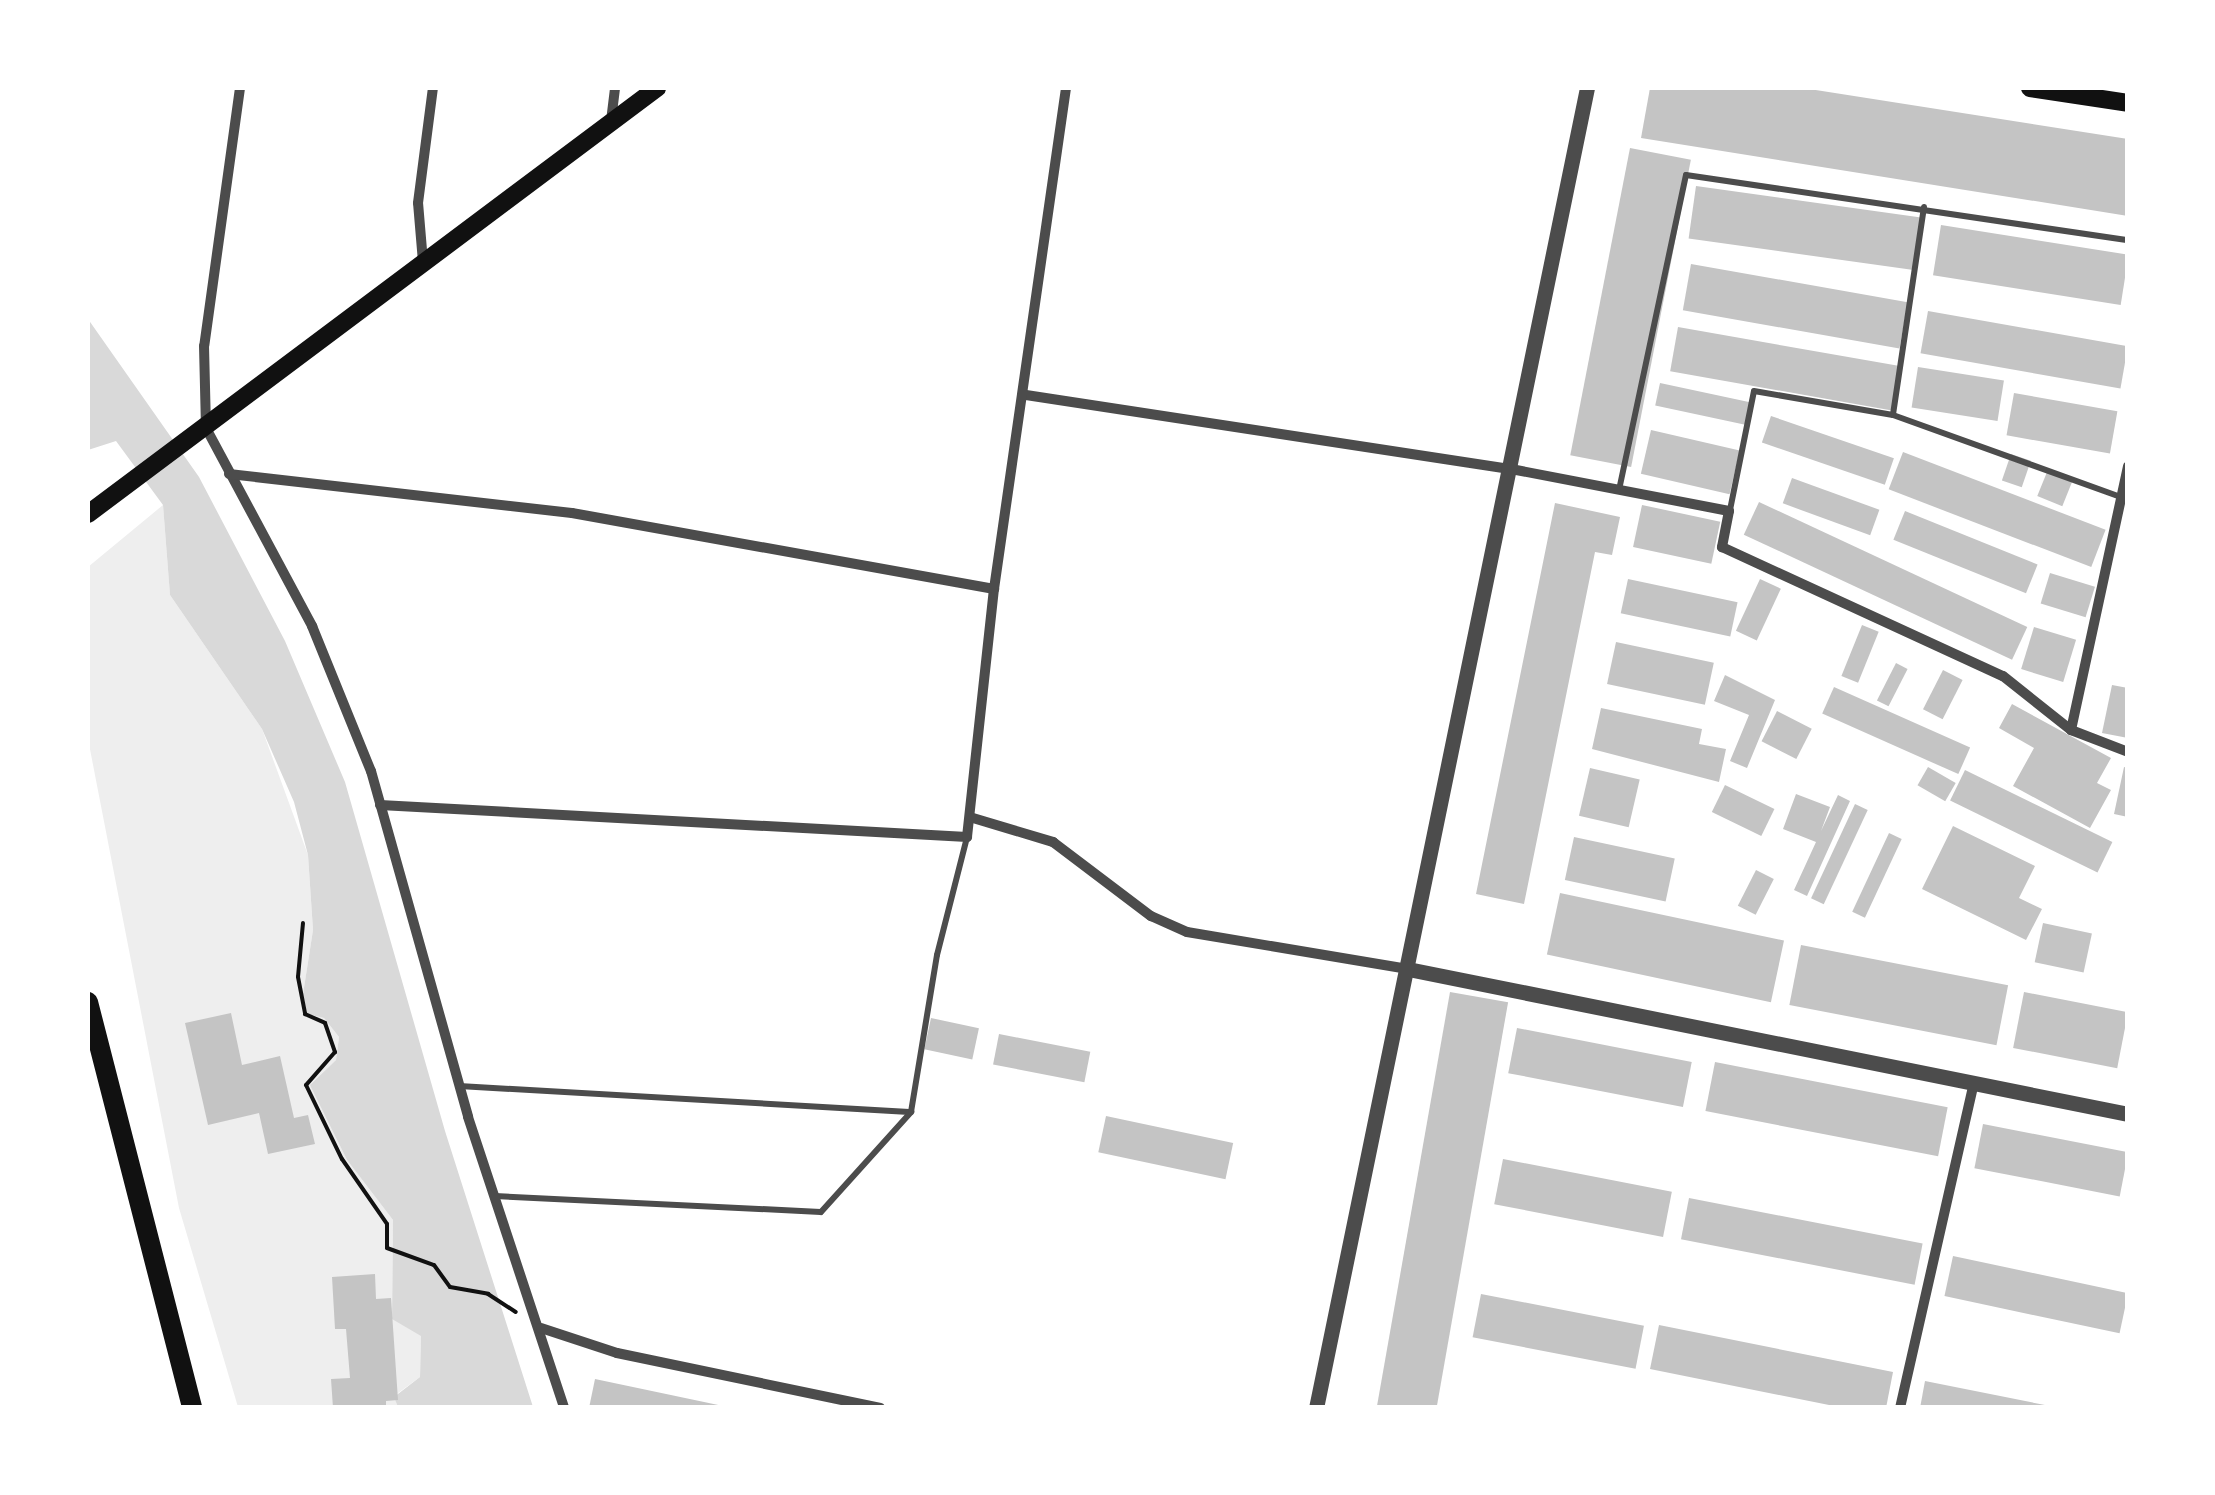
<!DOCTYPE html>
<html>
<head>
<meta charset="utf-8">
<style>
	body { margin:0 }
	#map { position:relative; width:2215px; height:1495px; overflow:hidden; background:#fff; font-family:"Golos Text",sans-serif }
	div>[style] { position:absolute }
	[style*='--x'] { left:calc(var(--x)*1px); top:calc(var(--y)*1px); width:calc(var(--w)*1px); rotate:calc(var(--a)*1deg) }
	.green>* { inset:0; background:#eee }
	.water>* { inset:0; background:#d9d9d9 }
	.building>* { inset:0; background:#c4c4c4; transform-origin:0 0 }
	.path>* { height:4px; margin:-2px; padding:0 2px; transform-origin:2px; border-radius:2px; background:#111 }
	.service>* { height:6px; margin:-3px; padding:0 3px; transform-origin:3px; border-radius:3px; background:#4c4c4c }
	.minor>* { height:10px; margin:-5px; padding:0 5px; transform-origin:5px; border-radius:5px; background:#4c4c4c }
	.tertiary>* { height:15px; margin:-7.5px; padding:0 7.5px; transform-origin:7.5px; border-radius:7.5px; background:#4c4c4c }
	.secondary>* { height:18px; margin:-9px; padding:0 9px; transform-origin:9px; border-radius:9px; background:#111 }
	.primary>* { height:20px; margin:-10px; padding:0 10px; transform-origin:10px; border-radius:10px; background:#111 }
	span { translate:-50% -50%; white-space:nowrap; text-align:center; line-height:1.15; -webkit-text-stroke:8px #fff; paint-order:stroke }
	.frame { position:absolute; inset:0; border:90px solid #fff; pointer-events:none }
</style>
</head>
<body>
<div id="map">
	<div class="green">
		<i style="clip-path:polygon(163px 505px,170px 595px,262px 729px,308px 855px,313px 930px,303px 994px,307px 1014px,324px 1018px,339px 1037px,336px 1060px,311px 1084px,347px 1160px,393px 1220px,392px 1318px,421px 1335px,420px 1377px,394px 1396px,398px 1407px,238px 1407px,179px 1208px,88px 739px,88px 567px)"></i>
	</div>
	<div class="water">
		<i style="clip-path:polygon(88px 319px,199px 477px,285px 641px,345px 782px,445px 1131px,533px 1407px,398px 1407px,394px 1397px,420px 1377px,421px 1336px,392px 1319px,393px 1220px,347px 1160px,310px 1085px,336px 1060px,339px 1037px,324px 1018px,307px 1014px,303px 994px,313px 930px,308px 855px,294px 802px,262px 729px,170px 595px,163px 505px,116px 441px,88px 450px)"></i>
	</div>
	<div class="building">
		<i style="clip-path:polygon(1650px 88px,1803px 88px,2128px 139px,2128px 216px,1641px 138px)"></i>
		<i style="left:1630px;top:148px;width:62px;height:313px;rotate:11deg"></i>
		<i style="left:1696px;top:186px;width:229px;height:53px;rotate:8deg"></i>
		<i style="left:1941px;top:225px;width:190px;height:51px;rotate:9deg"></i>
		<i style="left:1691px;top:264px;width:220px;height:47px;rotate:10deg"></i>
		<i style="left:1928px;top:311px;width:203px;height:43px;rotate:10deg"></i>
		<i style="left:1678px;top:327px;width:228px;height:45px;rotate:10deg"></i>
		<i style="left:1918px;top:367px;width:87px;height:41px;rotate:9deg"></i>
		<i style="left:1660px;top:383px;width:92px;height:23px;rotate:12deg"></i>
		<i style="left:2014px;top:393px;width:105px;height:43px;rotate:10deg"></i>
		<i style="left:1771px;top:416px;width:130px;height:28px;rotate:19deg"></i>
		<i style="left:1651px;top:430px;width:91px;height:45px;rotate:13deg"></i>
		<i style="left:1903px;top:452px;width:217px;height:40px;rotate:21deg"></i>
		<i style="left:2011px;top:454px;width:21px;height:28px;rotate:19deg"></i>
		<i style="left:2047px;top:472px;width:27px;height:26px;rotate:22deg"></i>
		<i style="left:1792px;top:478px;width:93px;height:27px;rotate:20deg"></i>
		<i style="left:1759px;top:502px;width:296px;height:36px;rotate:25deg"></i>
		<i style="clip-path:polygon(1555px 503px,1620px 517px,1612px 555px,1595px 552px,1524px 904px,1476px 894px)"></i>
		<i style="left:1642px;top:505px;width:80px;height:43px;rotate:12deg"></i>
		<i style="left:1905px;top:511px;width:143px;height:31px;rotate:22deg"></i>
		<i style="left:2050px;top:573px;width:47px;height:32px;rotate:17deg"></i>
		<i style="left:1628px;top:579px;width:112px;height:35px;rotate:12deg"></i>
		<i style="left:1760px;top:579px;width:23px;height:57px;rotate:25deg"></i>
		<i style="left:1862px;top:625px;width:18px;height:55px;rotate:22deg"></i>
		<i style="left:2034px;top:627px;width:44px;height:44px;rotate:17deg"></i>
		<i style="left:1616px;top:642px;width:100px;height:43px;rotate:12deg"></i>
		<i style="left:1896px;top:663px;width:13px;height:42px;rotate:27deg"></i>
		<i style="left:1943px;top:670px;width:22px;height:44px;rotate:27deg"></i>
		<i style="clip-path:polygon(1725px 675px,1775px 700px,1747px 768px,1730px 761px,1749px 715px,1714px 701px)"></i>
		<i style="clip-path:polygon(2112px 685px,2128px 688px,2128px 738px,2102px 733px)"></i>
		<i style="left:1834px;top:687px;width:149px;height:29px;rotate:24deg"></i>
		<i style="clip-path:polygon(2012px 704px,2111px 758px,2097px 783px,2111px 790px,2090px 828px,2013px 786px,2034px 748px,1999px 728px)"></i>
		<i style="clip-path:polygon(1601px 708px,1702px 729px,1699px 744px,1726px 749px,1719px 782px,1592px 749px)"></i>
		<i style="left:1777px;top:711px;width:39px;height:34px;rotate:27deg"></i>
		<i style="left:1928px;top:767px;width:32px;height:21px;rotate:30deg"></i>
		<i style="clip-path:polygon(2124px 767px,2128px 768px,2128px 817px,2114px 814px)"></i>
		<i style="left:1590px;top:768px;width:51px;height:49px;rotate:13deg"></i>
		<i style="left:1965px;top:770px;width:164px;height:34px;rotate:26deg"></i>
		<i style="left:1725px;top:785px;width:55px;height:30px;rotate:26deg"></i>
		<i style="clip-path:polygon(1796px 794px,1830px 807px,1821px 831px,1838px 795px,1850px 801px,1807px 896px,1794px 890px,1816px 842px,1783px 829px)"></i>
		<i style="left:1855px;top:804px;width:14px;height:104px;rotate:25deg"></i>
		<i style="clip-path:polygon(1953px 826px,2035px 866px,2019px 898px,2042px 909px,2026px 940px,1922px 889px)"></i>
		<i style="left:1889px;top:833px;width:14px;height:87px;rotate:25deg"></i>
		<i style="left:1574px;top:837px;width:103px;height:44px;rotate:12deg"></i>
		<i style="left:1756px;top:870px;width:20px;height:40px;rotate:27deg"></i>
		<i style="left:1560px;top:893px;width:229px;height:63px;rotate:12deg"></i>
		<i style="left:2043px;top:923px;width:50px;height:40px;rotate:12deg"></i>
		<i style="left:1801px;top:945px;width:211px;height:61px;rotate:11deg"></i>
		<i style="left:1450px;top:992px;width:59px;height:423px;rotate:10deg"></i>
		<i style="left:2024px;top:992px;width:106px;height:57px;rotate:11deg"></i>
		<i style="clip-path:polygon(231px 1013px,242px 1065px,280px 1056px,294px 1118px,308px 1115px,315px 1144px,268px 1154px,259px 1113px,208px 1125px,185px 1023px)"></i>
		<i style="left:931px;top:1018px;width:49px;height:32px;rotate:12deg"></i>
		<i style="left:1517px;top:1028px;width:178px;height:46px;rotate:11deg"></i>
		<i style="left:999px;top:1034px;width:93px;height:31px;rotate:11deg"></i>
		<i style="left:1715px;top:1062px;width:237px;height:50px;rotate:11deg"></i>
		<i style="left:1106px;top:1116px;width:130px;height:37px;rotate:12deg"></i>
		<i style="left:1983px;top:1124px;width:148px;height:45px;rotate:11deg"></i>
		<i style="left:1503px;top:1159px;width:172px;height:46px;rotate:11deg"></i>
		<i style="left:1689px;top:1198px;width:238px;height:42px;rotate:11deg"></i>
		<i style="left:1953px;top:1256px;width:179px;height:41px;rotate:12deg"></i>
		<i style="clip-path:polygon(375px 1274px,376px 1299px,391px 1298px,398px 1400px,386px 1401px,386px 1408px,333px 1408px,331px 1379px,350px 1378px,346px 1329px,335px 1329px,332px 1277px)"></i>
		<i style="left:1481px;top:1294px;width:166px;height:44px;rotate:11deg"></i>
		<i style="clip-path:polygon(1659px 1325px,1893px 1372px,1886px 1408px,1844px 1408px,1650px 1369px)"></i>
		<i style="clip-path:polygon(595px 1379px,723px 1406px,723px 1408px,589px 1408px)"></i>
		<i style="clip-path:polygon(1925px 1381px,2050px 1406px,2050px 1408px,1920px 1408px)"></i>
	</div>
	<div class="path">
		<i style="--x:303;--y:923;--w:54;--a:95.3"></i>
		<i style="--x:298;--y:977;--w:38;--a:79"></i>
		<i style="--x:305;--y:1014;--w:22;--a:24"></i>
		<i style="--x:325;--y:1023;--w:31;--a:71"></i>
		<i style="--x:335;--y:1052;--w:44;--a:131.3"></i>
		<i style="--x:306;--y:1085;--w:82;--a:64.1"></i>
		<i style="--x:342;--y:1159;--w:79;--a:55.3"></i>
		<i style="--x:387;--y:1224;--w:24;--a:90"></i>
		<i style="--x:387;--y:1248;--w:50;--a:19.9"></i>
		<i style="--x:434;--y:1265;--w:27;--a:54"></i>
		<i style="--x:450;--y:1287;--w:39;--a:10"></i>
		<i style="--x:488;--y:1294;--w:33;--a:33"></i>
	</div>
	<div class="service">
		<i style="--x:1924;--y:207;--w:210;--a:98.5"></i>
		<i style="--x:1893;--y:415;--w:242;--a:19.8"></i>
		<i style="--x:1619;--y:490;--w:322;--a:-78"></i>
		<i style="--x:1686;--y:175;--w:447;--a:8.4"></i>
		<i style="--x:1730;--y:510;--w:121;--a:-78.6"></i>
		<i style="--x:1754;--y:391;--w:141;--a:9.8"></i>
		<i style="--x:459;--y:1086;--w:451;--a:3.3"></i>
		<i style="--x:495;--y:1196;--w:326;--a:2.8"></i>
		<i style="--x:821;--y:1212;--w:135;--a:-48"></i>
		<i style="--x:911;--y:1112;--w:159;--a:-80.6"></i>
		<i style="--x:937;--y:955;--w:122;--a:-75.7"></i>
	</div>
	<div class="minor">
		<i style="--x:240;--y:88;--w:260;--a:97.9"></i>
		<i style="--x:204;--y:346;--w:82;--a:88.6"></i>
		<i style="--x:206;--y:428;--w:225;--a:61.8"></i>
		<i style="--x:312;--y:626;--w:157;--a:67.9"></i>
		<i style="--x:371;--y:771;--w:359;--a:74.3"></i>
		<i style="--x:468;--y:1117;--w:306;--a:71.7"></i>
		<i style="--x:611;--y:121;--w:33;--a:-83"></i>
		<i style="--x:423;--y:262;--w:59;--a:-94.8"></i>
		<i style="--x:418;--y:203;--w:116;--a:-82.6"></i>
		<i style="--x:1026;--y:395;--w:491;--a:8.7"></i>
		<i style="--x:1511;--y:469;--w:222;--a:10.9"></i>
		<i style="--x:1729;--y:511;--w:37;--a:101"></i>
		<i style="--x:1722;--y:547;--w:309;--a:24.7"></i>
		<i style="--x:2003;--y:676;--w:87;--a:38.5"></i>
		<i style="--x:2071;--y:730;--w:61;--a:21.1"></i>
		<i style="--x:229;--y:474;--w:345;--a:6.5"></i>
		<i style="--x:572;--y:513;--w:429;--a:10.2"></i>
		<i style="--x:2071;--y:730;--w:270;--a:-77.8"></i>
		<i style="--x:380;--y:805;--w:588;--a:3.12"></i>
		<i style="--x:967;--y:837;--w:249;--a:-83.8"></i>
		<i style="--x:994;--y:589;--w:506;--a:-81.82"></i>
		<i style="--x:973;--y:818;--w:84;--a:16.7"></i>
		<i style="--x:1053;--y:842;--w:123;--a:37.1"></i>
		<i style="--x:1151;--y:916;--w:39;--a:24"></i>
		<i style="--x:1187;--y:932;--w:224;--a:9.5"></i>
		<i style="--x:541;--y:1328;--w:80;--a:18.2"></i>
		<i style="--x:617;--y:1353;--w:269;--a:11.8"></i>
		<i style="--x:1900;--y:1408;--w:333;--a:-77.2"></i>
	</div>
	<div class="tertiary">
		<i style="--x:1408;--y:969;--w:734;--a:11.39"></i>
		<i style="--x:1316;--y:1408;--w:1348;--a:-78.4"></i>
	</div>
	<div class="secondary">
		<i style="--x:2030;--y:88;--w:99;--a:8.7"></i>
		<i style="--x:88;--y:514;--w:711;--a:-36.82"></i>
	</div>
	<div class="primary">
		<i style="--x:88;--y:1002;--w:419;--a:75.6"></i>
	</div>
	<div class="frame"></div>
</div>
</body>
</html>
